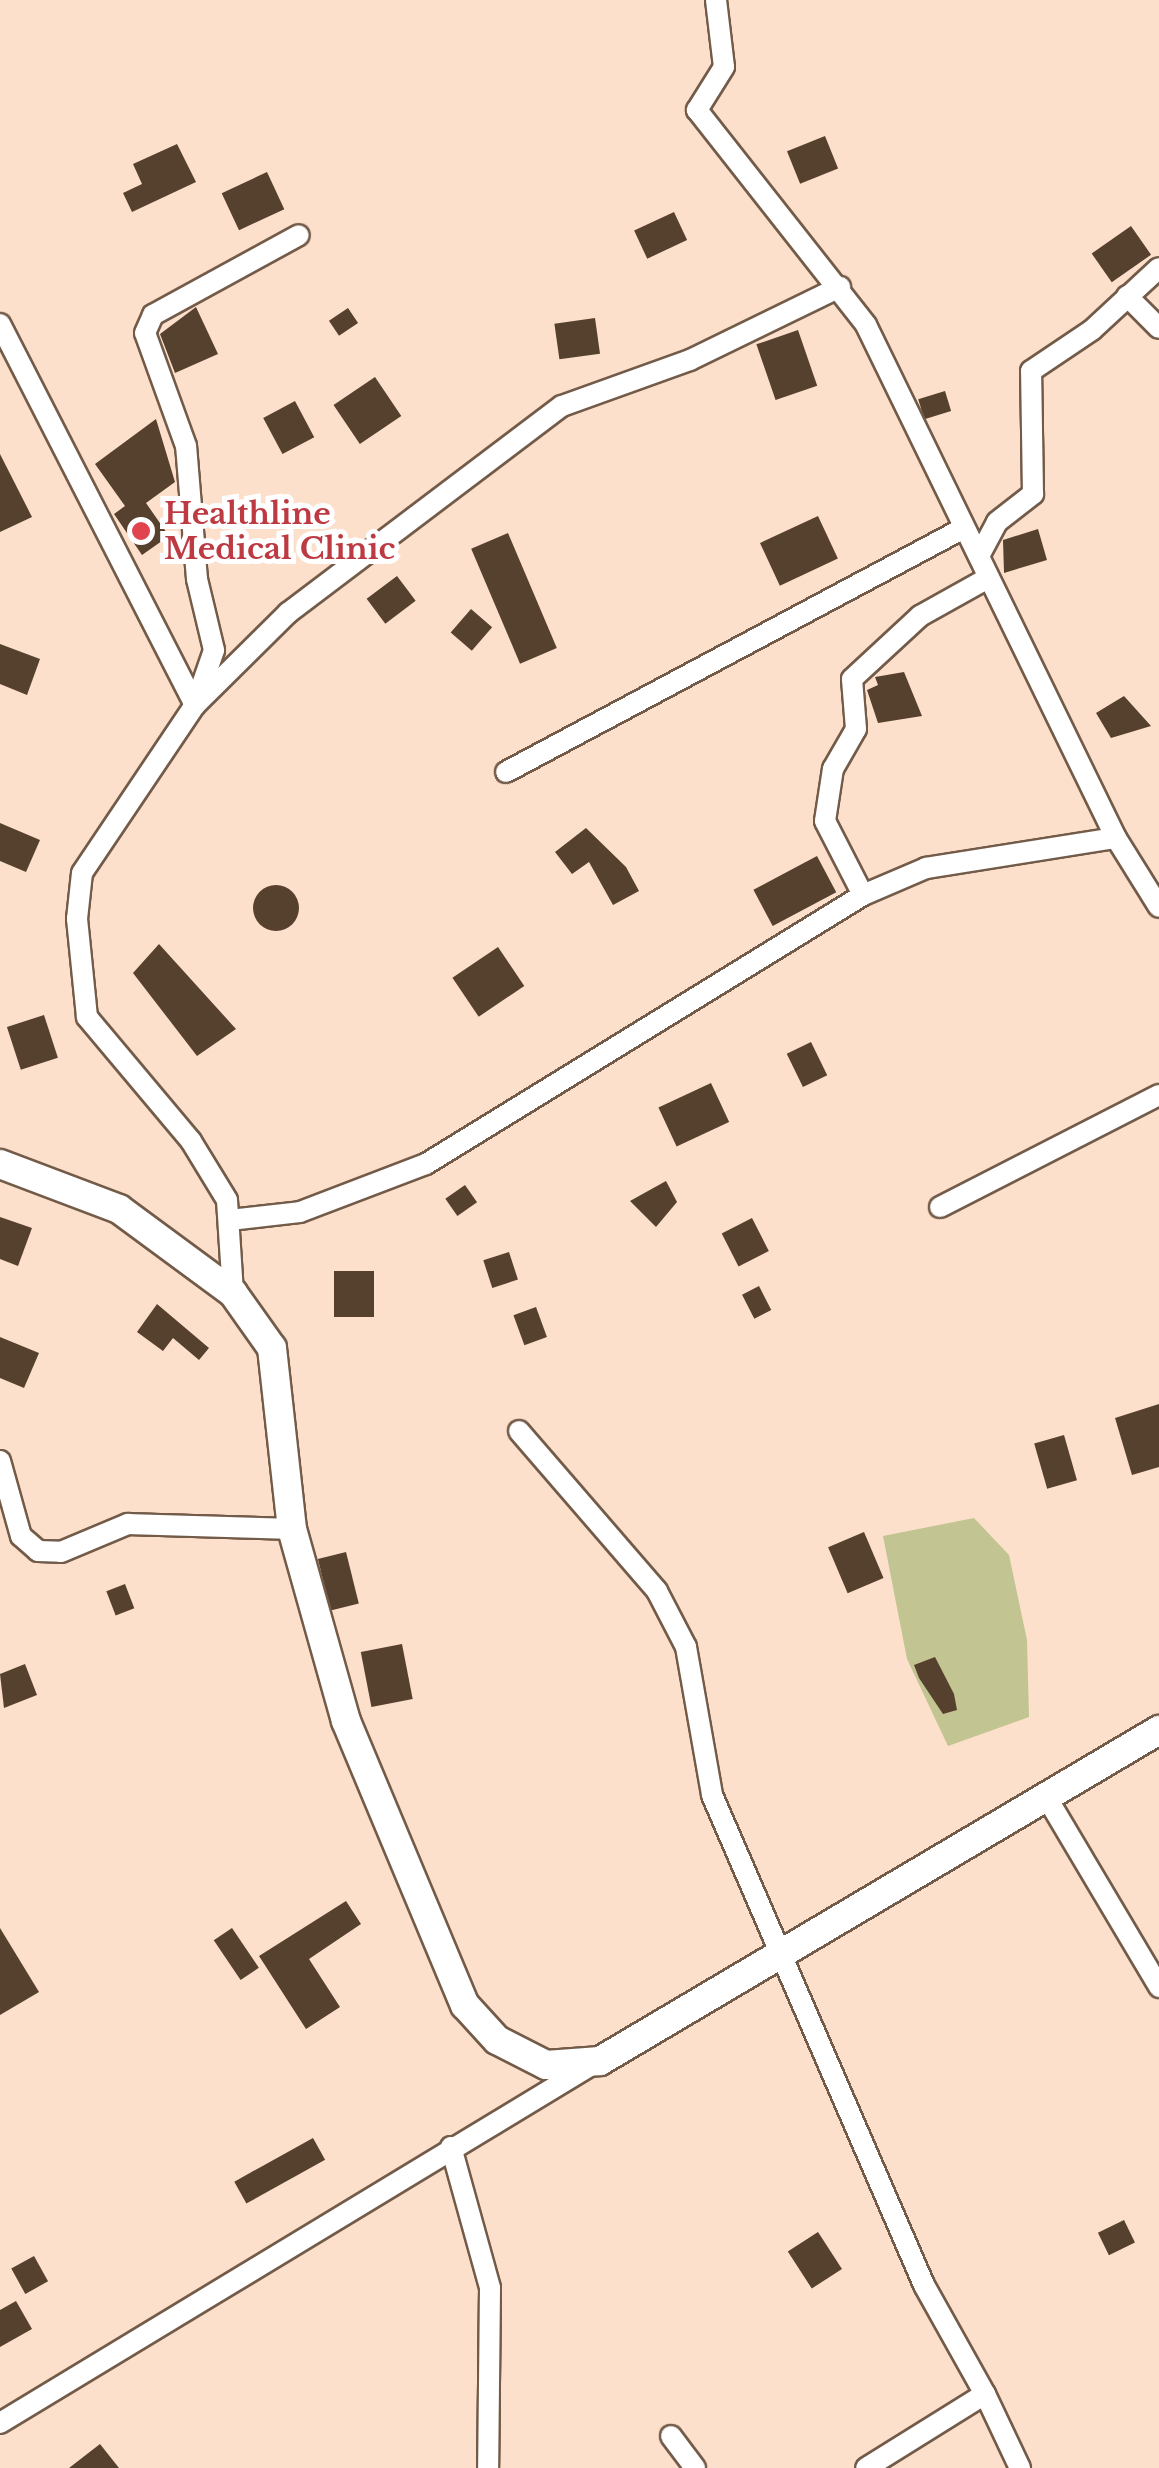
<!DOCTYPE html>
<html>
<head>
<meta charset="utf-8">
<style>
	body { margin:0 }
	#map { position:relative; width:1159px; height:2468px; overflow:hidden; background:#fce0cb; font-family:"Libre Baskerville",serif }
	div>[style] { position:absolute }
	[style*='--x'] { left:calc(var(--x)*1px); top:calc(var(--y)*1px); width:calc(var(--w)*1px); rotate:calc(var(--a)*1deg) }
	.green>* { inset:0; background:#c2c491 }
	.building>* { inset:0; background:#56402e; transform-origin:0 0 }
	.round { border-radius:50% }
	.roads { filter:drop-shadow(2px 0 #735b49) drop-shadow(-2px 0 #735b49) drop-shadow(0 2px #735b49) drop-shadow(0 -2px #735b49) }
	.minor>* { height:20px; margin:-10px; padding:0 10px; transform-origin:10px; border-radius:10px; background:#fff }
	.secondary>* { height:28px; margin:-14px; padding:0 14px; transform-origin:14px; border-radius:14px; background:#fff }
	.dots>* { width:28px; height:28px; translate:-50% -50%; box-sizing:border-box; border:5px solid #fff; border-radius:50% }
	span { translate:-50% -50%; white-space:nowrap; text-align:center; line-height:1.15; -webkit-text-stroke:10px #fff; paint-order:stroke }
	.health-label { font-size:30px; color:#be3a42; font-weight:700 }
	.left { translate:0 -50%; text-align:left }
</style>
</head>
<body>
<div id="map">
	<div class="green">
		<i style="clip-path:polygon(974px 1518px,1009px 1555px,1027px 1640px,1029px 1717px,948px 1746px,907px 1659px,883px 1536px)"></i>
	</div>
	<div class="building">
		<i style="left:825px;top:136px;width:35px;height:41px;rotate:68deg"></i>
		<i style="clip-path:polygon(177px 144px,196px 182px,132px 212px,123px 193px,142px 184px,133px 164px)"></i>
		<i style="left:267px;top:172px;width:41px;height:50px;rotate:65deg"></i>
		<i style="left:674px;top:212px;width:31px;height:44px;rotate:65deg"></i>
		<i style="left:1131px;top:226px;width:35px;height:48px;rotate:55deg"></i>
		<i style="clip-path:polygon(196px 307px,218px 354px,175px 373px,160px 334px)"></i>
		<i style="left:348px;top:308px;width:18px;height:23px;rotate:56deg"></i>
		<i style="left:595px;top:318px;width:36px;height:41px;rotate:82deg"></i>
		<i style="left:798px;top:330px;width:59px;height:44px;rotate:71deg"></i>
		<i style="left:375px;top:377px;width:47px;height:50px;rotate:56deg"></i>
		<i style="left:945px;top:391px;width:21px;height:28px;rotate:73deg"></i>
		<i style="left:295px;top:401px;width:41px;height:36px;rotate:62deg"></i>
		<i style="clip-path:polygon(156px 419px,175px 482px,146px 503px,169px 536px,142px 555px,114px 514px,125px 506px,95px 464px)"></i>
		<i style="clip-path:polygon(0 454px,32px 517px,0 532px)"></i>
		<i style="left:818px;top:516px;width:47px;height:64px;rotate:65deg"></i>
		<i style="clip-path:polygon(1038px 529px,1047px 560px,1004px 573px,1003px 540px)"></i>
		<i style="left:508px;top:533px;width:125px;height:40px;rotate:67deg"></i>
		<i style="left:397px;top:576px;width:31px;height:38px;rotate:53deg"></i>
		<i style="left:471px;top:609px;width:28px;height:31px;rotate:41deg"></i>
		<i style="clip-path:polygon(0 644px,40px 659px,27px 695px,0 684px)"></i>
		<i style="clip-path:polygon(904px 672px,922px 716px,878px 723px,867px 690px,878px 685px,875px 677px)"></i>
		<i style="clip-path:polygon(1124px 696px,1151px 726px,1111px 738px,1096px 713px)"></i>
		<i style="clip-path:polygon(0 823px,40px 840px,26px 872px,0 861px)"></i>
		<i style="clip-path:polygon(586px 828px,626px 867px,639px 891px,613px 905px,589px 862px,572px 874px,555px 852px)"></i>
		<i style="left:817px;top:856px;width:41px;height:72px;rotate:62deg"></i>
		<i class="round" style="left:253px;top:885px;width:46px;height:46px"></i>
		<i style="clip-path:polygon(159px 944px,236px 1029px,197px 1056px,133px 973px)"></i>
		<i style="left:498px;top:947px;width:47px;height:55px;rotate:56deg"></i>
		<i style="left:44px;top:1015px;width:45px;height:39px;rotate:72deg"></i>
		<i style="left:811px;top:1042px;width:37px;height:27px;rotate:64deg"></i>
		<i style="left:711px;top:1083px;width:43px;height:58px;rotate:65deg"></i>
		<i style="clip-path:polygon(666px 1181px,677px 1202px,656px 1227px,630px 1201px)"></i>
		<i style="left:465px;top:1185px;width:21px;height:24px;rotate:55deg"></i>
		<i style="clip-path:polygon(0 1217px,32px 1228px,18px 1266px,0 1259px)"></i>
		<i style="left:752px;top:1218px;width:37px;height:34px;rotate:63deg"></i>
		<i style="left:509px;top:1252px;width:29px;height:27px;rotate:72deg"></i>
		<i style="left:334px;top:1271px;width:40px;height:46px"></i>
		<i style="left:759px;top:1286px;width:27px;height:19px;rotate:63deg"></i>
		<i style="clip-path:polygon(157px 1304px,209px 1348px,199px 1360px,173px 1338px,163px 1351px,137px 1332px)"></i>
		<i style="left:536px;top:1307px;width:32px;height:24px;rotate:70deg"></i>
		<i style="clip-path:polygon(0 1337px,39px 1353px,24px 1388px,0 1378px)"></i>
		<i style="clip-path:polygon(1159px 1404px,1159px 1467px,1132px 1475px,1115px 1418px)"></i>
		<i style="left:1064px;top:1435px;width:47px;height:31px;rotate:74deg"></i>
		<i style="left:864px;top:1532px;width:50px;height:39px;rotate:67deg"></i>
		<i style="left:346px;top:1552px;width:53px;height:29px;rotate:76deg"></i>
		<i style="left:125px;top:1584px;width:26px;height:20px;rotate:69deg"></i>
		<i style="left:402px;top:1644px;width:56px;height:42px;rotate:79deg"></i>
		<i style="clip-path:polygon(935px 1657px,954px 1694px,957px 1710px,943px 1714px,919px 1678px,914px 1665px)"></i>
		<i style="clip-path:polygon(25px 1664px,37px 1695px,4px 1708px,0 1674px)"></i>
		<i style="clip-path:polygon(346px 1901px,361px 1924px,309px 1959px,340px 2007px,306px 2029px,259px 1956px)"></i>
		<i style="clip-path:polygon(0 1928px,39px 1992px,0 2015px)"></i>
		<i style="left:232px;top:1928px;width:48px;height:22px;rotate:56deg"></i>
		<i style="left:313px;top:2138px;width:25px;height:90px;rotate:61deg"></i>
		<i style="left:1124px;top:2220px;width:25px;height:29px;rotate:64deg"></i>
		<i style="left:818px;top:2232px;width:44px;height:36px;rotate:57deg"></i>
		<i style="left:34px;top:2256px;width:29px;height:26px;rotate:61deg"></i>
		<i style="clip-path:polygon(16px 2301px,32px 2329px,0 2347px,0 2310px)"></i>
		<i style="clip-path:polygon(100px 2444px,119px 2468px,69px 2468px)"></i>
	</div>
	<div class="roads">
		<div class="minor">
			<i style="--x:716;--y:0;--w:67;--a:83.2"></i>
			<i style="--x:724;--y:67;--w:51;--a:122.1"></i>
			<i style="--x:697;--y:110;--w:273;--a:51.8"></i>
			<i style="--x:866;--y:325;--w:571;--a:64.02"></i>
			<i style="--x:1116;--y:838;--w:81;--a:58.1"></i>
			<i style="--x:1127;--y:296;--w:45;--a:45"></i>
			<i style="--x:0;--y:324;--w:428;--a:62.9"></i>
			<i style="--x:195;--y:705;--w:131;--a:-44.7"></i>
			<i style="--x:288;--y:613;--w:343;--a:-37.1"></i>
			<i style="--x:562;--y:406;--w:136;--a:-19.8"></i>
			<i style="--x:690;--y:360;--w:167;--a:-26"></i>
			<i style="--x:979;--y:556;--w:38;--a:-62"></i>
			<i style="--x:997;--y:522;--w:46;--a:-37.9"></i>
			<i style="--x:1033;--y:494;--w:123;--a:-90.9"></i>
			<i style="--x:1031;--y:371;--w:73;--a:-33.9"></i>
			<i style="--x:1092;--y:330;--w:91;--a:-42.8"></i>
			<i style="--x:506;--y:772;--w:519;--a:-28.05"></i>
			<i style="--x:863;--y:895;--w:83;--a:-117.2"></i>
			<i style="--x:825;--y:821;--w:53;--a:-81.3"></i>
			<i style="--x:833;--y:769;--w:46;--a:-60.1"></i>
			<i style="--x:856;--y:729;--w:50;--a:-94.6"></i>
			<i style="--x:852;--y:679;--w:93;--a:-42.8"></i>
			<i style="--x:920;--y:616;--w:78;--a:-29.2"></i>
			<i style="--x:940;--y:1207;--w:246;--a:-27.1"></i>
			<i style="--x:230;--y:1220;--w:70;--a:-6.5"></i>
			<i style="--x:300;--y:1212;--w:135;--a:-20.9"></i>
			<i style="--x:426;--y:1164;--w:513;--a:-31.61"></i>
			<i style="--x:863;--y:895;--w:69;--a:-23.2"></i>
			<i style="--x:926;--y:868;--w:192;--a:-9"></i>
			<i style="--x:233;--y:1293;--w:93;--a:-93.7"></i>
			<i style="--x:227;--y:1200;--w:69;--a:-121.4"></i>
			<i style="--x:191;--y:1141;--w:162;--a:-130"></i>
			<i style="--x:87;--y:1017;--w:99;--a:-95.8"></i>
			<i style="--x:77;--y:919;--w:46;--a:-83.8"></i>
			<i style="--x:82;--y:873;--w:202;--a:-56.1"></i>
			<i style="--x:195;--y:705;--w:58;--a:-70.9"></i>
			<i style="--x:214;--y:650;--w:73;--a:-103.5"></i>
			<i style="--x:197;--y:579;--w:133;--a:-94.7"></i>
			<i style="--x:186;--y:446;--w:120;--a:-109.9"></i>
			<i style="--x:145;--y:333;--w:20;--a:-66"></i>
			<i style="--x:153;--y:315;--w:166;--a:-28.7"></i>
			<i style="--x:519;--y:1431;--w:211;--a:49.2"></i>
			<i style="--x:657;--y:1591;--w:63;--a:62.6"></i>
			<i style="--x:686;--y:1647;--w:150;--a:80"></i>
			<i style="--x:712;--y:1795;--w:534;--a:66.6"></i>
			<i style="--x:924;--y:2285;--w:125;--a:60.8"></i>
			<i style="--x:985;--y:2394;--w:140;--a:148.1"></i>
			<i style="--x:0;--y:1461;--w:78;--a:74.4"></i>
			<i style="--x:21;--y:1536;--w:23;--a:41"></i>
			<i style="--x:38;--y:1551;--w:23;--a:2"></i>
			<i style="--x:61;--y:1552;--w:73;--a:-22.7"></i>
			<i style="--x:128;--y:1524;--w:164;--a:1.7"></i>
			<i style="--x:1047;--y:1798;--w:220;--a:59.3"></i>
			<i style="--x:451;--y:2147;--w:146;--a:74.5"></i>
			<i style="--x:490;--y:2288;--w:180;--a:90.6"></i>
			<i style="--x:985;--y:2394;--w:82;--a:64.7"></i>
			<i style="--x:0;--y:2423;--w:693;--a:-31.19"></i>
			<i style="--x:671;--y:2436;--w:40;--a:53"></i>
		</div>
		<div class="secondary">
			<i style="--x:0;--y:1164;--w:127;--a:20.7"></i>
			<i style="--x:119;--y:1209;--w:142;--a:36.4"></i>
			<i style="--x:233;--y:1293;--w:67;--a:54.7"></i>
			<i style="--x:272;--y:1348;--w:182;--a:83.7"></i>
			<i style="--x:292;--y:1529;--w:199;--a:74.3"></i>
			<i style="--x:346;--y:1721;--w:308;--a:67.3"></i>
			<i style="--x:465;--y:2005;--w:47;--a:47.6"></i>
			<i style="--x:497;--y:2040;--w:55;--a:27"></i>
			<i style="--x:546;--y:2065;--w:54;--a:-4.2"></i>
			<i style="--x:600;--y:2061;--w:650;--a:-30.63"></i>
		</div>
	</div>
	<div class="dots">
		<i style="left:141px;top:531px;background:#e0444e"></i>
	</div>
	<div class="health-label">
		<span class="left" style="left:164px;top:531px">Healthline<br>Medical Clinic</span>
	</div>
</div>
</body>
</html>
